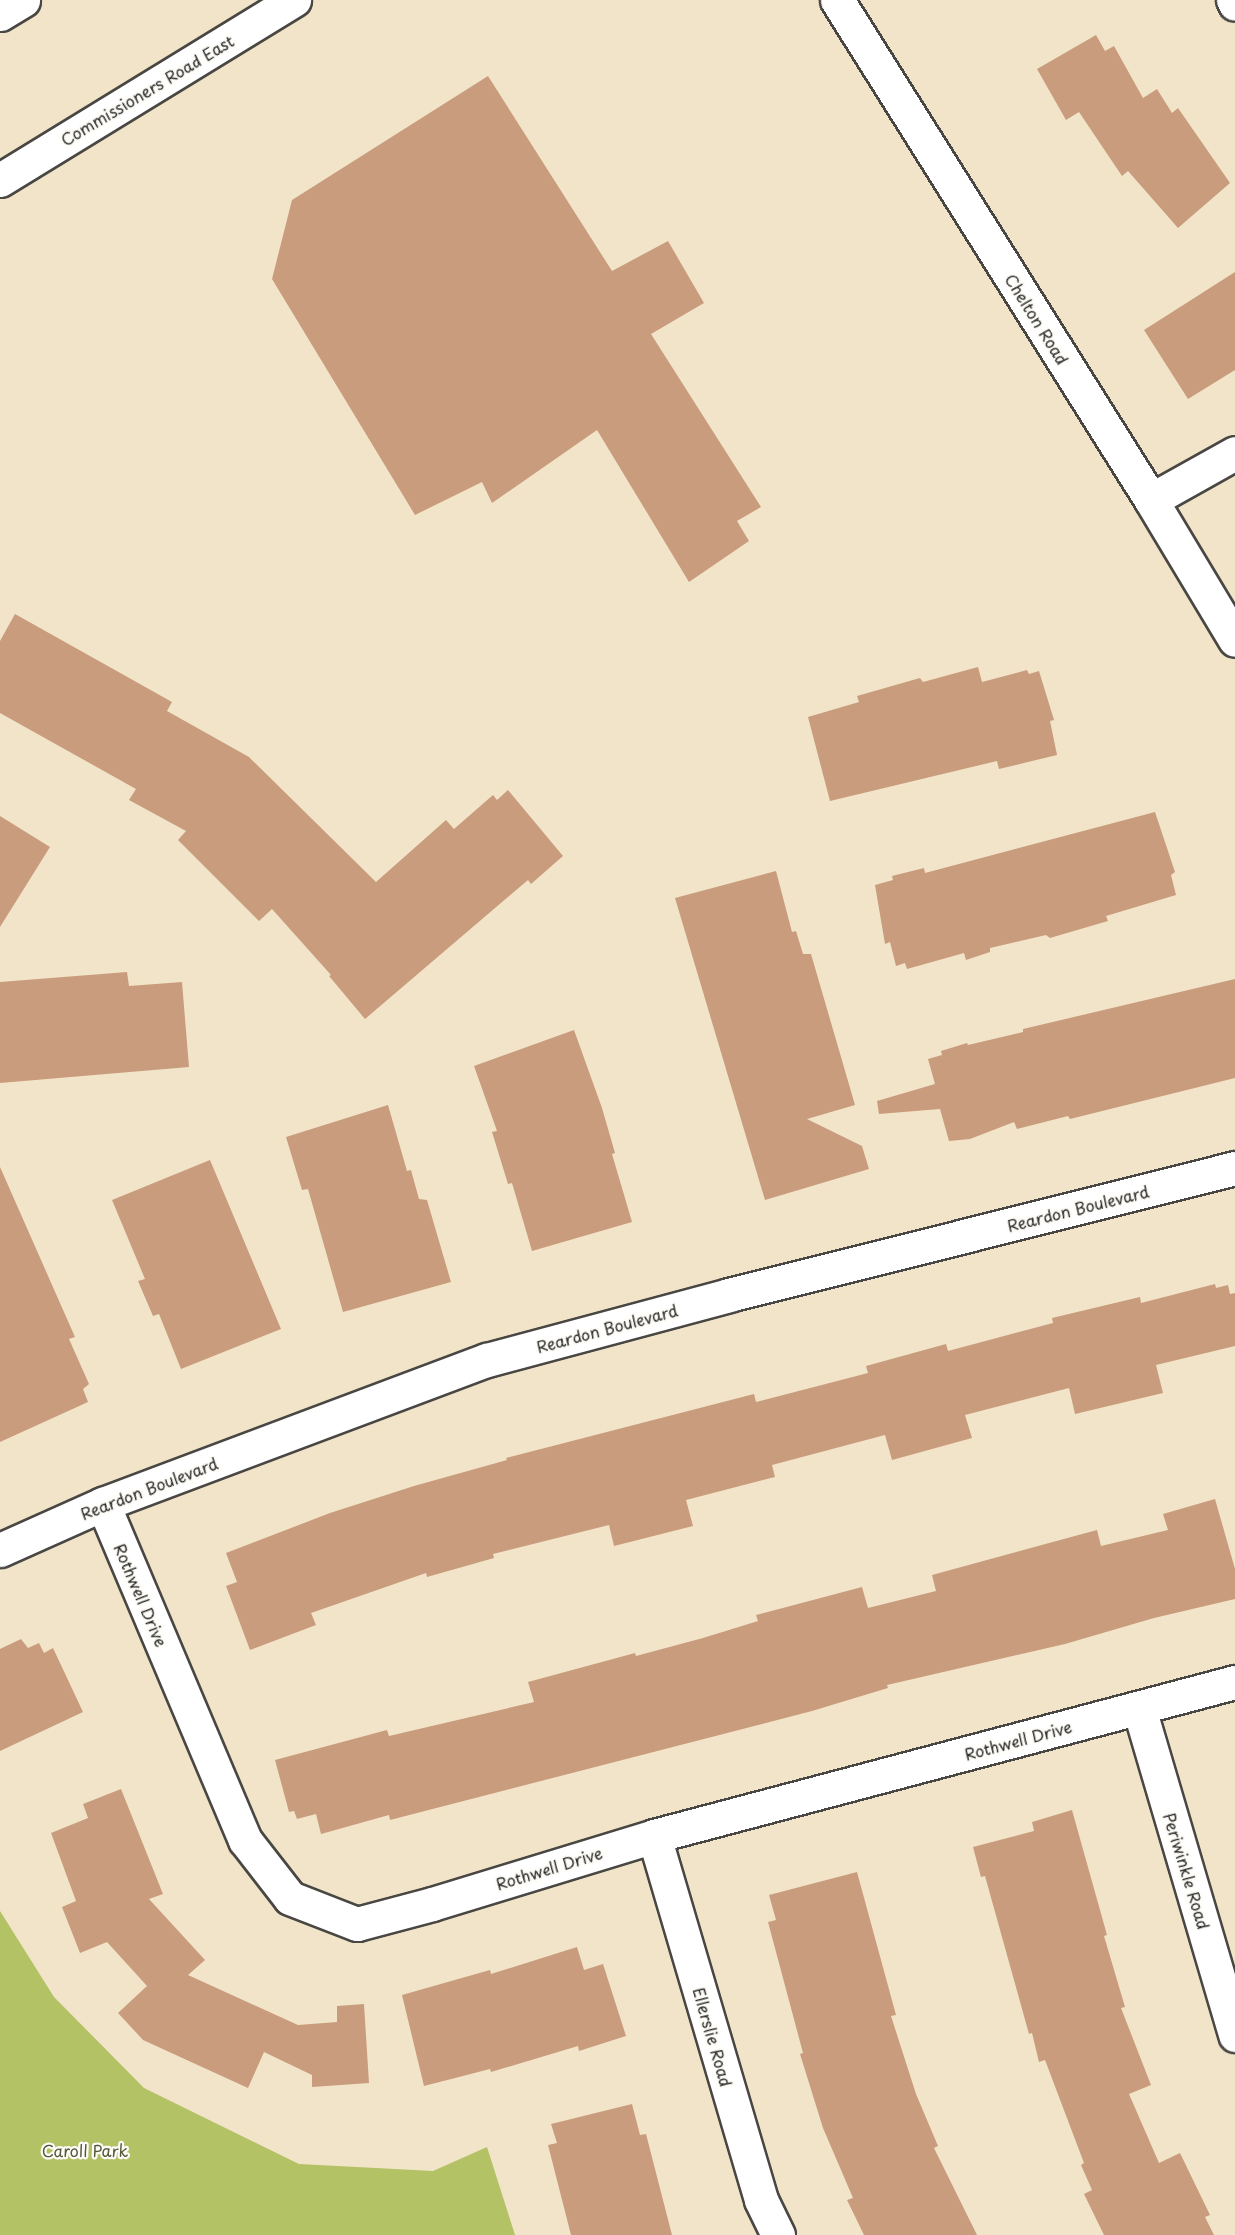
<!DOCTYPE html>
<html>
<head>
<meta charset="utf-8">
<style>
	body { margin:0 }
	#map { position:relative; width:1235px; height:2235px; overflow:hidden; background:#f2e4c8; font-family:"Playpen Sans",sans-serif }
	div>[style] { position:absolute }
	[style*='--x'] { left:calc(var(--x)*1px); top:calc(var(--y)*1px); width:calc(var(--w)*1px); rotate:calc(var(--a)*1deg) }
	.green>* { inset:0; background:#b2c265 }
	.building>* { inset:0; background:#c99c7d }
	.roads { filter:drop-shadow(2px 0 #494743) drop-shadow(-2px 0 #494743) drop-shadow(0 2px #494743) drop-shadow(0 -2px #494743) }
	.minor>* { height:33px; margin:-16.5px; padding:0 16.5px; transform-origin:16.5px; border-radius:16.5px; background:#fff }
	.major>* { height:33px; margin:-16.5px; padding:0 16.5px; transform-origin:16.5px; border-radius:16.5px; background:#fff }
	span { translate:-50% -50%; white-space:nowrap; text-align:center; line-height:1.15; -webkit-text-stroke:4.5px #fdfcf7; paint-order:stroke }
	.street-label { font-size:16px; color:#2b2b2b }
	.park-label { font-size:16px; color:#54583c }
</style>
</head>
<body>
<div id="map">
	<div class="green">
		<i style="clip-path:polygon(0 1911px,54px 1997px,144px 2088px,299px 2164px,433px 2171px,487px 2147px,515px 2235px,0 2235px)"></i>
	</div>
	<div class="building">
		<i style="clip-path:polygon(1096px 35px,1105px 51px,1114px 46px,1143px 98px,1157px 89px,1172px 113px,1178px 108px,1230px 183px,1178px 228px,1128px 171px,1122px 176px,1079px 112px,1066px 120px,1037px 69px)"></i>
		<i style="clip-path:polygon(488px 76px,612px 271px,668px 241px,704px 303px,651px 334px,761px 507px,737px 521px,749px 541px,689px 582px,597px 430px,492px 503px,482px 482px,415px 515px,272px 279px,292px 200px)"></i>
		<i style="clip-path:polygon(1235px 272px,1235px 370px,1188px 399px,1144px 330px)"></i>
		<i style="clip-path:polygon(15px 614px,172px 702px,167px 711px,249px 757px,376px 882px,446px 820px,454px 829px,493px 795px,497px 800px,508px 790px,563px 856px,531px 884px,528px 880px,365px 1019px,329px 976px,331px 975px,272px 909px,259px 921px,178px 840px,186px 831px,129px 800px,136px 789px,0 713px,0 641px)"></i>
		<i style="clip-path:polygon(978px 667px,982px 682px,1027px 670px,1029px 674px,1039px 671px,1054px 720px,1050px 721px,1057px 755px,999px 769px,997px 761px,830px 801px,808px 717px,859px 702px,857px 696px,920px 678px,923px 682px)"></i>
		<i style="clip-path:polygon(1155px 812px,1175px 872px,1171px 875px,1176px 895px,1106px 916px,1108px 921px,1050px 938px,1046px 935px,990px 948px,990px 952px,966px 960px,964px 953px,907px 969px,905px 963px,896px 966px,890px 942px,885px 944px,875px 885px,893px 880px,892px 876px,924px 868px,925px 873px)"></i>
		<i style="clip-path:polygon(0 816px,50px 847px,0 927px)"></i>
		<i style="clip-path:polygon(776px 871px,792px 932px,796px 931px,803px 954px,811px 954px,855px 1105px,807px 1119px,862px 1146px,869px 1169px,765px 1200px,675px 898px)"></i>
		<i style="clip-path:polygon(127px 972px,129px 986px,182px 982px,189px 1067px,0 1083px,0 982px)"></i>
		<i style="clip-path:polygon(1235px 979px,1235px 1078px,1070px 1119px,1068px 1116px,1017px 1129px,1014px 1122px,970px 1139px,949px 1141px,940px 1109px,879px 1114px,877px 1101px,935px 1084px,928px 1059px,942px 1055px,941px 1051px,967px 1043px,968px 1045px,1023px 1032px,1023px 1029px)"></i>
		<i style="clip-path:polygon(574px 1030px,602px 1108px,615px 1153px,612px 1154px,632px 1222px,532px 1251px,512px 1183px,508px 1184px,492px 1132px,497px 1131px,474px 1066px)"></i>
		<i style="clip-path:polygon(388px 1105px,407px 1171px,411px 1170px,419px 1199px,427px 1200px,451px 1282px,343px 1312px,308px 1189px,302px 1190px,286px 1137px)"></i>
		<i style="clip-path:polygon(210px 1160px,281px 1329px,181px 1369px,159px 1314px,153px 1316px,138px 1281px,145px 1279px,112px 1200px)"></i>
		<i style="clip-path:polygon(0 1167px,75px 1337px,69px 1339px,89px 1384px,83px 1389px,88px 1402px,0 1442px)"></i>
		<i style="clip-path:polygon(1215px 1284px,1216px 1288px,1228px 1285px,1230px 1294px,1235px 1293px,1235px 1346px,1156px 1365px,1163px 1393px,1075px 1414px,1069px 1388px,965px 1415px,972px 1438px,892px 1460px,885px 1435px,772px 1465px,775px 1477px,686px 1500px,693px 1526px,614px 1546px,609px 1525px,493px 1554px,494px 1558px,427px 1577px,426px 1573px,311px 1613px,316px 1625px,250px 1650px,226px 1586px,237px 1582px,226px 1553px,330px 1513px,414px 1486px,507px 1460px,506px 1458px,754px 1394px,756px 1402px,868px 1373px,866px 1366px,946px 1344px,948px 1351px,1053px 1323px,1052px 1318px,1140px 1297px,1141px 1303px)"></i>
		<i style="clip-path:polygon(1215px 1499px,1235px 1569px,1235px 1599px,1154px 1618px,1065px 1644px,887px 1685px,888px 1688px,812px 1711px,390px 1820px,389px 1815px,321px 1834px,316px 1814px,297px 1819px,294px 1811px,289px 1812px,275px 1760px,387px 1730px,389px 1736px,534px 1702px,528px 1682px,635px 1653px,636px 1656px,703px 1638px,758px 1621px,756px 1615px,862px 1587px,868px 1608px,936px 1591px,932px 1575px,1097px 1530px,1101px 1546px,1168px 1530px,1163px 1514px)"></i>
		<i style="clip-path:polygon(21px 1639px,28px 1648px,39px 1643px,44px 1653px,53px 1648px,83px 1712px,0 1751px,0 1649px)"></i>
		<i style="clip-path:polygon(121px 1789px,163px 1894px,149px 1899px,205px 1960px,188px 1975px,298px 2025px,337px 2022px,337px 2006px,364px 2004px,369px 2083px,312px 2087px,312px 2075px,264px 2052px,248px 2088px,143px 2040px,118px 2013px,147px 1986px,107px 1942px,80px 1953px,62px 1907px,76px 1901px,51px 1833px,88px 1818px,83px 1804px)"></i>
		<i style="clip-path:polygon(1072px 1810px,1107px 1935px,1104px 1936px,1125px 2007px,1121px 2008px,1151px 2085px,1129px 2094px,1159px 2163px,1180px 2153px,1210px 2215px,1205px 2217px,1214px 2235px,1104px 2235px,1084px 2194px,1092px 2190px,1081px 2165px,1084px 2163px,1045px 2060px,1039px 2062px,1032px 2033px,1029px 2034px,985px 1876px,981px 1877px,973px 1847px,1034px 1831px,1032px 1822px)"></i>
		<i style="clip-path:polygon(857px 1872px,896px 2015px,891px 2016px,916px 2094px,938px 2146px,934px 2148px,977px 2235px,864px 2235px,847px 2200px,853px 2198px,823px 2128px,800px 2054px,803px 2053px,768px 1922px,776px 1920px,769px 1895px)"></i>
		<i style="clip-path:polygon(577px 1947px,584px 1970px,603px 1964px,626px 2036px,579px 2051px,578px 2046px,491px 2072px,490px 2069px,424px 2086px,402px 1995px,490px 1970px,491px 1974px)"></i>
		<i style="clip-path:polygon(632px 2104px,640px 2135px,646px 2134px,672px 2235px,571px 2235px,548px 2145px,557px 2143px,551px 2124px)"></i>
	</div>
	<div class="roads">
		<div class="minor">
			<i style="--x:837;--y:0;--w:590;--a:57.87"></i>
			<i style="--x:1151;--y:500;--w:163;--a:59"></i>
			<i style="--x:1233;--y:0;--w:4;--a:63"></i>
			<i style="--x:0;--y:14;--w:27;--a:-31"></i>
			<i style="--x:1151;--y:500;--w:96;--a:-29.2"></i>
			<i style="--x:103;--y:1504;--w:365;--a:67.1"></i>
			<i style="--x:245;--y:1840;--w:73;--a:52.2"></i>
			<i style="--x:290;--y:1898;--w:72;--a:21.2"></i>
			<i style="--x:357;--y:1924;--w:78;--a:-14.9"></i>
			<i style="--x:432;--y:1904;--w:232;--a:-17"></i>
			<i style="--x:654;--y:1836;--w:601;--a:-14.85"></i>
			<i style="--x:0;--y:1550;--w:113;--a:-24.1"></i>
			<i style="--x:103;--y:1504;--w:410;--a:-20.6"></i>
			<i style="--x:487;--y:1360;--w:251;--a:-15"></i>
			<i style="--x:729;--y:1295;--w:522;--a:-14.09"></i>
			<i style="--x:1139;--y:1708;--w:341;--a:73.6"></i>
			<i style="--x:654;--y:1836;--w:379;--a:73.6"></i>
			<i style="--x:761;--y:2200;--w:39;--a:64"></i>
		</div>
		<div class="major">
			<i style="--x:0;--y:180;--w:345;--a:-31.5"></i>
		</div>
	</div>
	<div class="street-label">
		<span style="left:147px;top:90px;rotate:-31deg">Commissioners Road East</span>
		<span style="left:1037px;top:319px;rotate:58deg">Chelton Road</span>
		<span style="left:1078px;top:1208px;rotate:-14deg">Reardon Boulevard</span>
		<span style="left:607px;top:1328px;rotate:-15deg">Reardon Boulevard</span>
		<span style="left:149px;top:1488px;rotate:-21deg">Reardon Boulevard</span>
		<span style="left:141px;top:1595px;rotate:67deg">Rothwell Drive</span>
		<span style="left:1018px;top:1740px;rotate:-15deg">Rothwell Drive</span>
		<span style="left:549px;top:1868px;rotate:-17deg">Rothwell Drive</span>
		<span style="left:1187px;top:1871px;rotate:73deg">Periwinkle Road</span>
		<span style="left:713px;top:2037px;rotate:74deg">Ellerslie Road</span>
	</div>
	<div class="park-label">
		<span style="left:85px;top:2150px">Caroll Park</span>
	</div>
</div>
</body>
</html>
